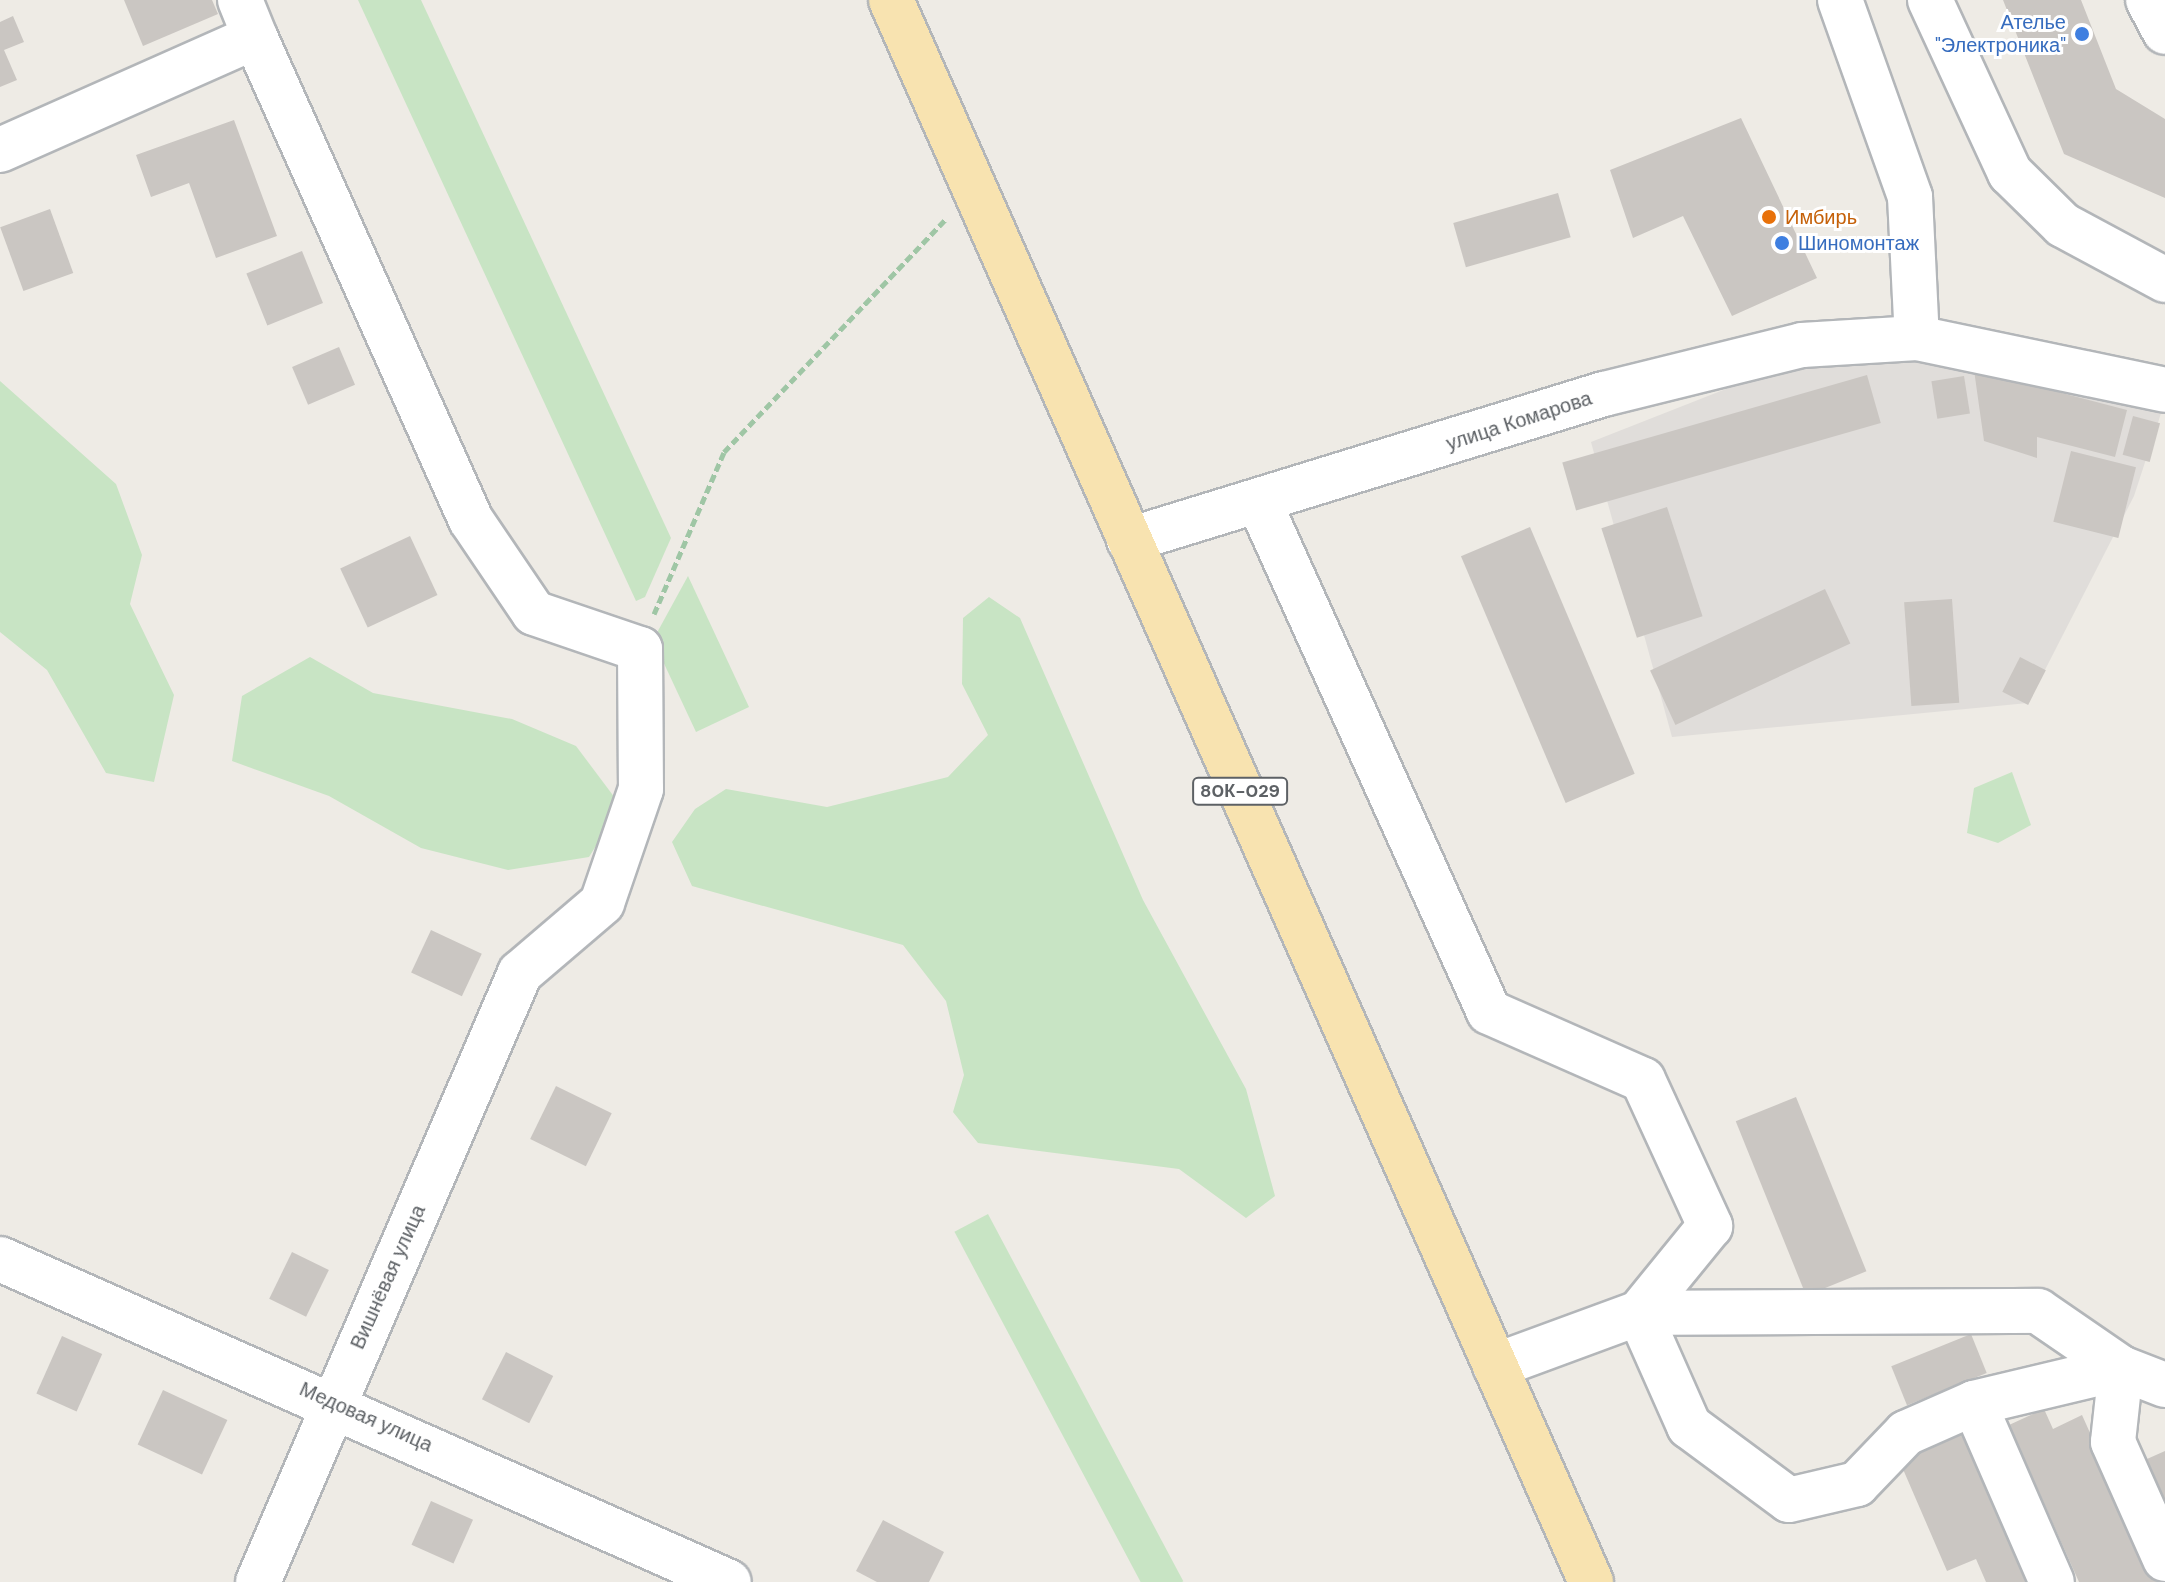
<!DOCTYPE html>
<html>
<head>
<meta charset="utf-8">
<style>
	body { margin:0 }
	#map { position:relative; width:2165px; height:1582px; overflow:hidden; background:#eeebe5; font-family:"DM Sans",sans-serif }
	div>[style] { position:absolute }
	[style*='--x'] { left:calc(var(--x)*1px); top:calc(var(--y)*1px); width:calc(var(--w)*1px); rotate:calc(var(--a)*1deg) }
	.industrial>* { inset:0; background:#e0ddda }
	.green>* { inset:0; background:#c8e4c4; transform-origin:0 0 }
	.building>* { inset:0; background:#cac6c2; transform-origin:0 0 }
	.path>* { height:5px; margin-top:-2.5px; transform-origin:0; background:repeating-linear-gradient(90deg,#9fc6a5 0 8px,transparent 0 12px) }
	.roads { filter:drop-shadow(2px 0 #b3b6b9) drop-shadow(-2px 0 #b3b6b9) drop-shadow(0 2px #b3b6b9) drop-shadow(0 -2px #b3b6b9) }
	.minor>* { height:44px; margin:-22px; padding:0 22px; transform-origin:22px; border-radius:22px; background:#fff }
	.major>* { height:44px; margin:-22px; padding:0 22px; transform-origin:22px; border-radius:22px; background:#f8e3b0 }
	.dots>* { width:22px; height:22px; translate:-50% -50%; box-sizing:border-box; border:4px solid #fff; border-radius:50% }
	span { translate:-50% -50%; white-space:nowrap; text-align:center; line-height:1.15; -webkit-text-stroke:6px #fff; paint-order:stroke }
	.shield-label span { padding:2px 6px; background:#fff; border:2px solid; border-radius:6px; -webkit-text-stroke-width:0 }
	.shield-label { font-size:18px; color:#5d6165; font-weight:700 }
	.shop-label { font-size:20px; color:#366cbe }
	.right { translate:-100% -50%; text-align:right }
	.left { translate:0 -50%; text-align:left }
	.food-label { font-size:20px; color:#c56008 }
	.street-label { font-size:20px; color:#5d6165 }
</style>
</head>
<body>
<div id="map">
	<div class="industrial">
		<i style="clip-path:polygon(1944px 347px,2165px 401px,2134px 496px,2028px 703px,1672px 737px,1591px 442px,1764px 374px)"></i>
	</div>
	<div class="green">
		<i style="clip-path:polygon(358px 0,421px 0,671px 538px,645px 597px,636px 601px)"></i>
		<i style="clip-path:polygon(0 381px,116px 484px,142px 555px,130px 604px,174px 695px,154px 782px,106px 773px,47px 670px,0 632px)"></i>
		<i style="clip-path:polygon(688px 576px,749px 707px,696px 732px,653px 640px)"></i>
		<i style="clip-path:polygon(989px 597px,1020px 618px,1143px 900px,1246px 1089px,1275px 1196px,1246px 1218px,1179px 1169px,978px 1143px,953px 1112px,964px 1075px,946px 1001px,903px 945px,692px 886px,672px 842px,695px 809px,726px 789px,827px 807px,948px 777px,988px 735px,962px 684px,963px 618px)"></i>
		<i style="clip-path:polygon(310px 657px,373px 693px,512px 719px,576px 746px,621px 806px,589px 857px,508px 870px,421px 848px,329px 796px,232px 761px,242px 696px)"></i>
		<i style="clip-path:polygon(2012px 772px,2031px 825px,1998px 843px,1967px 833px,1974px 788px)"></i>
		<i style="left:988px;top:1214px;width:416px;height:38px;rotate:62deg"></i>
	</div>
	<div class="building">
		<i style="clip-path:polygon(124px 0,212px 0,218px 14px,143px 46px)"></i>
		<i style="clip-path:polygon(2003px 0,2081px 0,2116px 89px,2165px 119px,2165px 198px,2064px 154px)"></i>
		<i style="clip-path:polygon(13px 16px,24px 42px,4px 50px,17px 80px,0 87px,0 22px)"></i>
		<i style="clip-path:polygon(1741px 118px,1817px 278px,1732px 316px,1683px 216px,1633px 238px,1610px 170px)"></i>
		<i style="clip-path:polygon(234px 120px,277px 236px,216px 258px,189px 183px,151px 197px,136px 155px)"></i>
		<i style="left:1558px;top:193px;width:46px;height:109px;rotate:74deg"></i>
		<i style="left:50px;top:209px;width:68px;height:53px;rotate:70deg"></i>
		<i style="left:302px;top:251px;width:56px;height:60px;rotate:68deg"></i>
		<i style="left:339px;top:347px;width:41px;height:51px;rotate:67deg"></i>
		<i style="clip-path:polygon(1974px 370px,2127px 410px,2115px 457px,2037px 437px,2037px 458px,1984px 441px)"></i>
		<i style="left:1867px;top:375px;width:50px;height:317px;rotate:74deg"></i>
		<i style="left:1964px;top:376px;width:38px;height:33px;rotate:81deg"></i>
		<i style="left:2133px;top:416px;width:28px;height:40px;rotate:15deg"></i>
		<i style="left:2071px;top:451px;width:67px;height:73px;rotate:14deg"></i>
		<i style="left:1667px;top:507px;width:115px;height:69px;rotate:72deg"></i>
		<i style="left:1530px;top:527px;width:268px;height:75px;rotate:67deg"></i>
		<i style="left:410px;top:536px;width:65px;height:77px;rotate:65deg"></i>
		<i style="left:1825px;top:589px;width:60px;height:193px;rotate:65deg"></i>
		<i style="left:1952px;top:599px;width:104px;height:48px;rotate:86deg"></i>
		<i style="left:2020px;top:657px;width:29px;height:39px;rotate:27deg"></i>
		<i style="left:431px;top:930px;width:56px;height:47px;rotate:25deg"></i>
		<i style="left:556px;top:1086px;width:62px;height:59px;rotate:26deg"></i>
		<i style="left:1796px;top:1097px;width:188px;height:65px;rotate:68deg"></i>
		<i style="left:292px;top:1252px;width:41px;height:52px;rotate:26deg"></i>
		<i style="left:1971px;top:1334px;width:42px;height:86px;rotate:68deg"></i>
		<i style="left:62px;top:1336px;width:44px;height:63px;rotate:24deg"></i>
		<i style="left:506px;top:1352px;width:53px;height:53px;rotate:27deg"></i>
		<i style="left:163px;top:1390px;width:71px;height:60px;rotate:25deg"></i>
		<i style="clip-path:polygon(2044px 1409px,2053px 1429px,2082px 1415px,2157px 1582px,2079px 1582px,2009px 1425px)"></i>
		<i style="clip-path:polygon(1963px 1425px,2030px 1582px,1986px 1582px,1976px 1559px,1947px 1571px,1896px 1453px)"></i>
		<i style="clip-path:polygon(2165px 1451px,2165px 1500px,2147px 1459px)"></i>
		<i style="left:431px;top:1501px;width:46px;height:48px;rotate:24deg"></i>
		<i style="clip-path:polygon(883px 1520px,944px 1552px,929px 1582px,877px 1582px,856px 1571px)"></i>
	</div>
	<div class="path">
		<i style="--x:654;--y:614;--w:176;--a:-66.6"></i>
		<i style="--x:724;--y:452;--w:322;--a:-46.4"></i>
	</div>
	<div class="roads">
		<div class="minor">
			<i style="--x:240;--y:0;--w:40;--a:68"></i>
			<i style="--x:1840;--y:0;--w:209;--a:70.4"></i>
			<i style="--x:1910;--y:197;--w:141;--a:87.2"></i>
			<i style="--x:1930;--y:0;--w:191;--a:65.2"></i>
			<i style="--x:2010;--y:173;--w:74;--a:44.5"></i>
			<i style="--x:2063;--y:225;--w:116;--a:28.3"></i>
			<i style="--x:2148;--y:0;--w:36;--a:62"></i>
			<i style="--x:0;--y:150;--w:279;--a:-23.9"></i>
			<i style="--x:255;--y:37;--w:529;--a:65.91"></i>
			<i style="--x:471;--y:520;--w:112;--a:55.9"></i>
			<i style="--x:534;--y:613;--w:112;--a:18.8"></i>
			<i style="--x:640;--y:649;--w:140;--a:89.6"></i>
			<i style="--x:641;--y:789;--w:120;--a:108.9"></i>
			<i style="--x:602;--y:903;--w:108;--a:139.5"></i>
			<i style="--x:520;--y:973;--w:663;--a:113.28"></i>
			<i style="--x:1260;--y:504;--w:557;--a:65.73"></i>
			<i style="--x:1489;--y:1012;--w:168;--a:23.8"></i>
			<i style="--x:1643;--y:1080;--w:161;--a:65.3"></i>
			<i style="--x:1710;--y:1226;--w:112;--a:129.2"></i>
			<i style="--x:1639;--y:1313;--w:399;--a:-0.3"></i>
			<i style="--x:2038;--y:1311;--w:101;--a:34.5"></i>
			<i style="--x:2121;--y:1368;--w:47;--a:21.1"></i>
			<i style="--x:1129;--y:540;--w:497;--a:-17.1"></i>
			<i style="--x:1604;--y:394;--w:204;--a:-13.9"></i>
			<i style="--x:1802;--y:345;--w:115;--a:-3.5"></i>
			<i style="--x:1917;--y:338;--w:253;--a:11.8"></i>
			<i style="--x:0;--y:1259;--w:797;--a:23.9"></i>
			<i style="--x:1495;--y:1366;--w:153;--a:-20.2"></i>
			<i style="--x:1639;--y:1313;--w:124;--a:66.1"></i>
			<i style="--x:1689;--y:1426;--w:124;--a:36.5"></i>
			<i style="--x:1789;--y:1500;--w:70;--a:-13.2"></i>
			<i style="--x:1857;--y:1484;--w:71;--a:-46.1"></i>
			<i style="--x:1906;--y:1433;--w:74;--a:-23.8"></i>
			<i style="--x:1974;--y:1403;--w:151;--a:-13.4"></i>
			<i style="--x:2121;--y:1368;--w:74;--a:96.2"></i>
			<i style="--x:2113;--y:1442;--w:128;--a:66"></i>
			<i style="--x:1974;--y:1403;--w:195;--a:66.5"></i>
		</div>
		<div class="major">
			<i style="--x:891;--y:0;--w:1730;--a:66.13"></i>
		</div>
	</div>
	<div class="dots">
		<i style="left:2082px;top:34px;background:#3f7fe0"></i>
		<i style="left:1769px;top:217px;background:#e8710a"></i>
		<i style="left:1782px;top:243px;background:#3f7fe0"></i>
	</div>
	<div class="shield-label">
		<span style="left:1240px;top:791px">80К-029</span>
	</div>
	<div class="shop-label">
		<span class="right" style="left:2066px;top:34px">Ателье<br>"Электроника"</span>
		<span class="left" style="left:1798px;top:243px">Шиномонтаж</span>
	</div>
	<div class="food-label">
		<span class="left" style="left:1785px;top:217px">Имбирь</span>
	</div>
	<div class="street-label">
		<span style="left:1519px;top:421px;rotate:-18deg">улица Комарова</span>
		<span style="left:388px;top:1277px;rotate:-66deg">Вишнёвая улица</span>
		<span style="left:366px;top:1417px;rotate:24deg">Медовая улица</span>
	</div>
</div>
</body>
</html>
